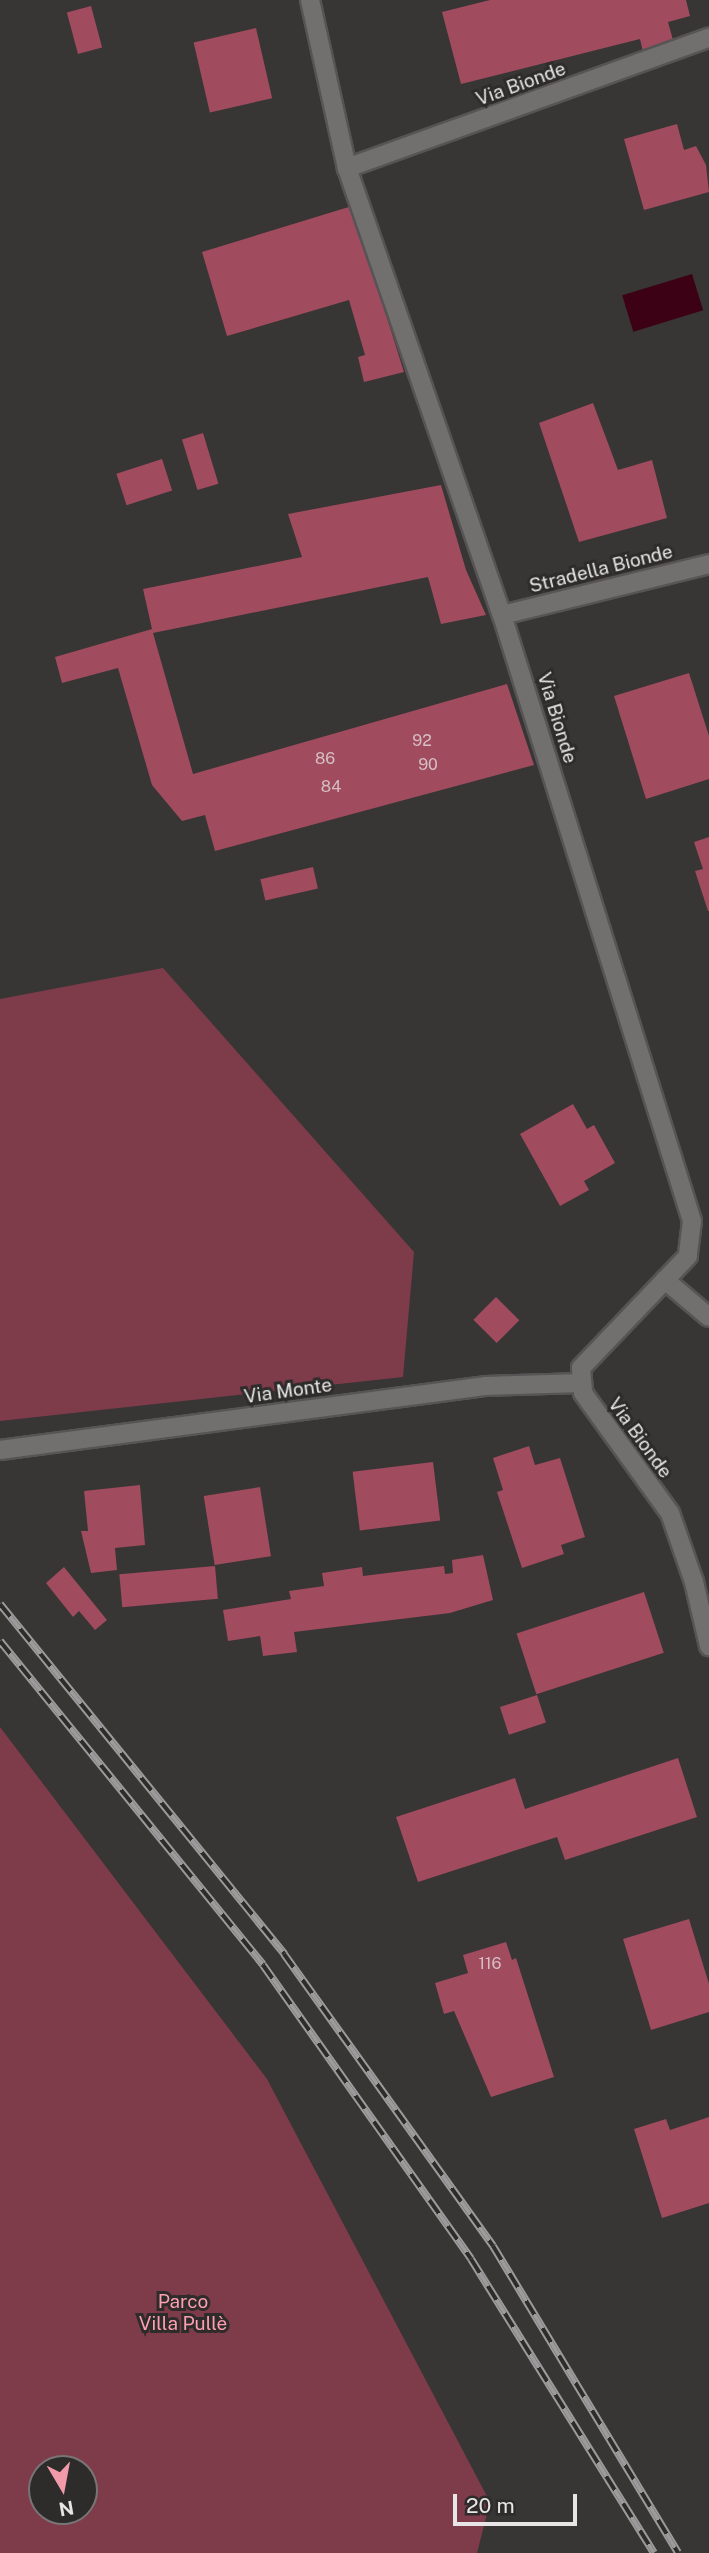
<!DOCTYPE html>
<html>
<head>
<meta charset="utf-8">
<style>
	body { margin:0 }
	#map { position:relative; width:709px; height:2553px; overflow:hidden; background:#383535; font-family:"Public Sans",sans-serif }
	div>[style] { position:absolute }
	[style*='--x'] { left:calc(var(--x)*1px); top:calc(var(--y)*1px); width:calc(var(--w)*1px); rotate:calc(var(--a)*1deg) }
	.green>* { inset:0; background:#7e3b4a }
	.water>* { inset:0; background:#3d0116; transform-origin:0 0 }
	.building>* { inset:0; background:#a04b5e; transform-origin:0 0 }
	.roads { filter:drop-shadow(2px 0 #575455) drop-shadow(-2px 0 #575455) drop-shadow(0 2px #575455) drop-shadow(0 -2px #575455) }
	.street>* { height:18px; margin:-9px; padding:0 9px; transform-origin:9px; border-radius:9px; background:#726f6f }
	.secondary>* { height:18px; margin:-9px; padding:0 9px; transform-origin:9px; border-radius:9px; background:#726f6f }
	.rail>* { height:8px; margin-top:-4px; transform-origin:0; background:repeating-linear-gradient(90deg,#2e2b2b 0 16px,#9d9a9b 0 32px); box-sizing:border-box; border-block:2px solid #9d9a9b }
	span { translate:-50% -50%; white-space:nowrap; text-align:center; line-height:1.15; -webkit-text-stroke:6px #2e2b2b; paint-order:stroke }
	.number-label { font-size:16px; color:#d5bec4 }
	.number-label span { -webkit-text-stroke-width:0 }
	.street-label { font-size:19px; color:#e7e5e6 }
	.park-label { font-size:19px; color:#fe9eb0 }
	.north { position:absolute; left:28px; top:2455px; width:70px; height:70px; box-sizing:border-box; background:#2e2b2b; border:2px solid #787576; border-radius:50%; rotate:170deg; font-size:19px; font-weight:700; line-height:28px; text-align:center; color:#e7e5e6 }
	.north::after { content:''; display:block; margin:auto; width:24px; height:32px; background:#f39aaa; clip-path:polygon(50% 0,100% 100%,50% 72%,0 100%) }
	.scale { position:absolute; left:453px; top:2494px; width:124px; height:32px; box-sizing:border-box; border:4px solid #e7e5e6; border-top:0; padding-left:9px; font-size:21px; line-height:24px; white-space:nowrap; color:#e7e5e6; -webkit-text-stroke:5px #2e2b2b; paint-order:stroke }
</style>
</head>
<body>
<div id="map">
	<div class="green">
		<i style="clip-path:polygon(163px 968px,414px 1252px,403px 1377px,0 1421px,0 999px)"></i>
		<i style="clip-path:polygon(evenodd,0 1727px,267px 2079px,490px 2502px,477px 2553px,0 2553px,0 1727px,84px 2469px,84px 2511px,42px 2511px,42px 2469px,84px 2469px)"></i>
	</div>
	<div class="water">
		<i style="left:692px;top:274px;width:38px;height:73px;rotate:73deg"></i>
	</div>
	<div class="building">
		<i style="clip-path:polygon(490px 0,686px 0,690px 16px,668px 22px,675px 47px,644px 56px,640px 39px,461px 84px,442px 12px)"></i>
		<i style="left:91px;top:6px;width:43px;height:25px;rotate:75deg"></i>
		<i style="left:256px;top:28px;width:72px;height:64px;rotate:77deg"></i>
		<i style="clip-path:polygon(677px 124px,684px 150px,696px 146px,706px 165px,709px 192px,644px 210px,624px 139px)"></i>
		<i style="clip-path:polygon(352px 206px,404px 372px,364px 382px,358px 357px,365px 355px,349px 300px,227px 336px,202px 252px)"></i>
		<i style="clip-path:polygon(593px 403px,618px 470px,652px 460px,667px 518px,579px 542px,539px 423px)"></i>
		<i style="left:203px;top:433px;width:53px;height:22px;rotate:73deg"></i>
		<i style="left:162px;top:459px;width:33px;height:48px;rotate:72deg"></i>
		<i style="clip-path:polygon(441px 485px,466px 570px,486px 615px,441px 624px,428px 577px,153px 633px,193px 774px,507px 684px,534px 765px,215px 851px,205px 815px,182px 821px,152px 785px,118px 668px,62px 683px,55px 657px,152px 629px,143px 589px,302px 557px,288px 514px)"></i>
		<i style="clip-path:polygon(689px 673px,709px 736px,709px 779px,646px 799px,614px 696px)"></i>
		<i style="clip-path:polygon(709px 837px,709px 911px,708px 911px,695px 871px,703px 869px,694px 842px)"></i>
		<i style="left:313px;top:867px;width:22px;height:54px;rotate:77deg"></i>
		<i style="clip-path:polygon(573px 1104px,587px 1129px,594px 1125px,615px 1163px,584px 1181px,589px 1190px,560px 1206px,520px 1134px)"></i>
		<i style="left:496px;top:1297px;width:33px;height:32px;rotate:45deg"></i>
		<i style="clip-path:polygon(529px 1446px,535px 1465px,560px 1458px,585px 1537px,561px 1545px,564px 1554px,522px 1568px,497px 1492px,503px 1490px,493px 1458px)"></i>
		<i style="left:433px;top:1462px;width:59px;height:81px;rotate:83deg"></i>
		<i style="clip-path:polygon(140px 1485px,145px 1545px,115px 1548px,117px 1570px,91px 1573px,81px 1531px,88px 1531px,84px 1491px)"></i>
		<i style="left:260px;top:1487px;width:70px;height:57px;rotate:81deg"></i>
		<i style="clip-path:polygon(483px 1555px,493px 1600px,450px 1613px,294px 1632px,297px 1652px,263px 1656px,260px 1636px,228px 1641px,223px 1610px,291px 1599px,289px 1591px,324px 1586px,322px 1573px,362px 1567px,363px 1576px,444px 1566px,445px 1574px,453px 1573px,452px 1560px)"></i>
		<i style="left:215px;top:1566px;width:33px;height:96px;rotate:85deg"></i>
		<i style="clip-path:polygon(64px 1567px,107px 1620px,95px 1630px,79px 1611px,73px 1617px,46px 1583px)"></i>
		<i style="left:644px;top:1592px;width:64px;height:134px;rotate:72deg"></i>
		<i style="left:537px;top:1695px;width:29px;height:39px;rotate:72deg"></i>
		<i style="clip-path:polygon(678px 1758px,697px 1817px,565px 1860px,557px 1837px,418px 1882px,396px 1817px,515px 1778px,525px 1809px)"></i>
		<i style="clip-path:polygon(689px 1919px,709px 1984px,709px 2012px,651px 2030px,623px 1939px)"></i>
		<i style="clip-path:polygon(506px 1942px,512px 1960px,516px 1958px,554px 2077px,491px 2097px,454px 2011px,444px 2014px,435px 1983px,468px 1973px,463px 1955px)"></i>
		<i style="clip-path:polygon(709px 2117px,709px 2203px,662px 2218px,634px 2129px,666px 2119px,670px 2130px)"></i>
	</div>
	<div class="roads">
		<div class="street">
			<i style="--x:347;--y:168;--w:385;--a:-19.8"></i>
			<i style="--x:502;--y:615;--w:213;--a:-13.8"></i>
			<i style="--x:665;--y:1280;--w:57;--a:40.1"></i>
			<i style="--x:0;--y:1450;--w:489;--a:-7.5"></i>
			<i style="--x:485;--y:1386;--w:97;--a:-1.8"></i>
		</div>
		<div class="secondary">
			<i style="--x:310;--y:0;--w:172;--a:77.6"></i>
			<i style="--x:347;--y:168;--w:473;--a:70.9"></i>
			<i style="--x:502;--y:615;--w:635;--a:72.59"></i>
			<i style="--x:692;--y:1221;--w:35;--a:97"></i>
			<i style="--x:688;--y:1256;--w:155;--a:133.7"></i>
			<i style="--x:581;--y:1368;--w:25;--a:85"></i>
			<i style="--x:583;--y:1393;--w:148;--a:54.1"></i>
			<i style="--x:670;--y:1513;--w:73;--a:70.8"></i>
			<i style="--x:694;--y:1582;--w:66;--a:76.8"></i>
		</div>
	</div>
	<div class="rail">
		<i style="--x:0;--y:1604;--w:451;--a:50.9"></i>
		<i style="--x:284;--y:1954;--w:359;--a:54.4"></i>
		<i style="--x:493;--y:2246;--w:358;--a:58.9"></i>
		<i style="--x:0;--y:1641;--w:417;--a:50.9"></i>
		<i style="--x:263;--y:1965;--w:360;--a:54.7"></i>
		<i style="--x:471;--y:2259;--w:346;--a:58.1"></i>
	</div>
	<div class="number-label">
		<span style="left:422px;top:741px">92</span>
		<span style="left:325px;top:759px">86</span>
		<span style="left:428px;top:765px">90</span>
		<span style="left:331px;top:787px">84</span>
		<span style="left:490px;top:1964px">116</span>
	</div>
	<div class="street-label">
		<span style="left:521px;top:84px;rotate:-20deg">Via Bionde</span>
		<span style="left:601px;top:569px;rotate:-14deg">Stradella Bionde</span>
		<span style="left:557px;top:718px;rotate:73deg">Via Bionde</span>
		<span style="left:288px;top:1391px;rotate:-8deg">Via Monte</span>
		<span style="left:640px;top:1438px;rotate:54deg">Via Bionde</span>
	</div>
	<div class="park-label">
		<span style="left:183px;top:2313px">Parco<br>Villa Pullè</span>
	</div>
	<div class="north">N</div>
	<div class="scale">20 m</div>
</div>
</body>
</html>
